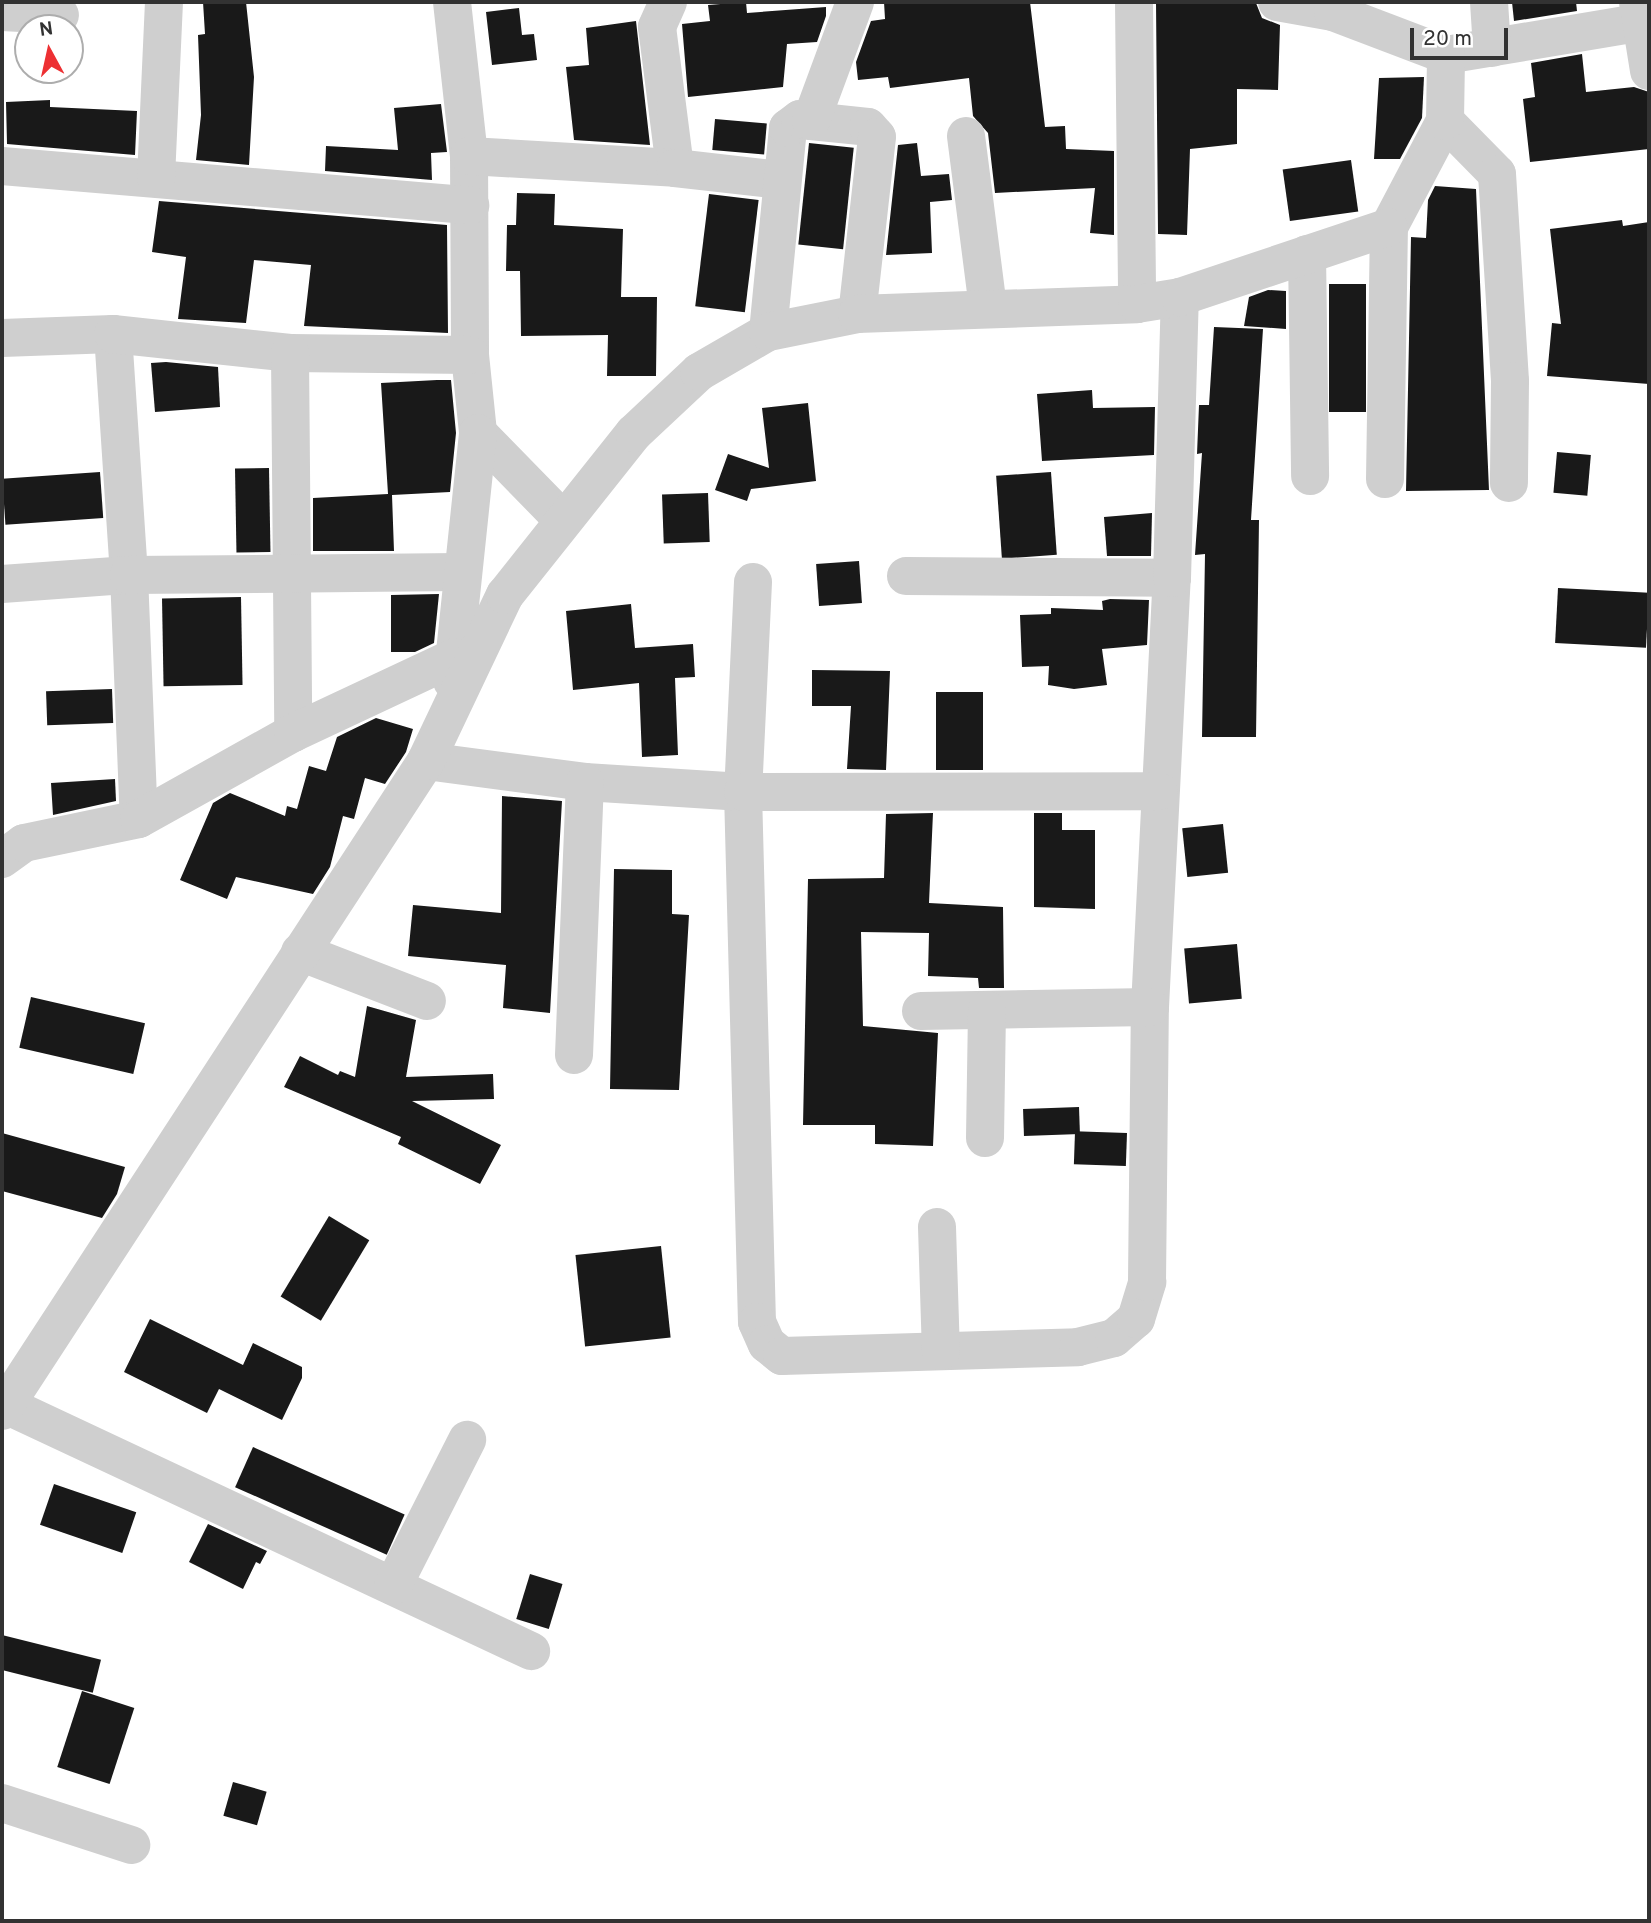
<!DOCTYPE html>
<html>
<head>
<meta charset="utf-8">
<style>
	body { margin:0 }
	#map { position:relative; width:1651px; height:1923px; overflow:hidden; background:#fff; font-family:Overpass,sans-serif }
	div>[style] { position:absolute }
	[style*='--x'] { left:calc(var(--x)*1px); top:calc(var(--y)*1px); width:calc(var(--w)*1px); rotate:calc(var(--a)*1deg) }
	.building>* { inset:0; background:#191919; transform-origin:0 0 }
	.minor>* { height:38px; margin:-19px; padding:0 19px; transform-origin:19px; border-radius:19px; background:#cfcfcf }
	span { translate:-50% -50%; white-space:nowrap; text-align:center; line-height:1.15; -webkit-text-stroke:7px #fff; paint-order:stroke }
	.frame { position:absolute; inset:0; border:4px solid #323232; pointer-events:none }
	.north { position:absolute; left:14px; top:14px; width:70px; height:70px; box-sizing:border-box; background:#fff; border:2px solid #adadad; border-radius:50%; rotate:352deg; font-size:19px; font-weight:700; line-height:28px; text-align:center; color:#323232 }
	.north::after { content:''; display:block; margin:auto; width:24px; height:32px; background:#ed3033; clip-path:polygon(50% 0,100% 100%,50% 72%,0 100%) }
	.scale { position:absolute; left:1410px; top:28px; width:98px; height:32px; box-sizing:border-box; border:4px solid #323232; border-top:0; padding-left:9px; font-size:21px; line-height:24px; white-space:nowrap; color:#323232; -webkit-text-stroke:5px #fff; paint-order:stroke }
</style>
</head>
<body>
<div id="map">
	<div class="building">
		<i style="clip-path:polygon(203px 2px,246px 2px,254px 77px,249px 165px,196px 160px,201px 115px,198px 35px,205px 34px)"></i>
		<i style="clip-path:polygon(746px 2px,747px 13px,826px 7px,826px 16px,817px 42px,787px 44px,783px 87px,688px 97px,682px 24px,710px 21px,708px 5px)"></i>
		<i style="clip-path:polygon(884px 2px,1030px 2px,1045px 127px,1065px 126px,1066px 149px,1114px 151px,1114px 235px,1090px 233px,1095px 188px,995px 193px,988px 133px,973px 116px,969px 78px,890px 88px,888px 77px,858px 80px,856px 62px,871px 21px,885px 19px)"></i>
		<i style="clip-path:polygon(1156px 2px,1256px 3px,1262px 18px,1280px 25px,1278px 90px,1237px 89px,1237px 144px,1190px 149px,1187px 235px,1158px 234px)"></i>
		<i style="clip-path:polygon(1512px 2px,1576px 2px,1577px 11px,1514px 21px)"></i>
		<i style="clip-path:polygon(519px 8px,522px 35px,534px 34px,537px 60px,492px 65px,486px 12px)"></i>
		<i style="clip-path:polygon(636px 21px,650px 145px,574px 140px,566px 67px,589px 65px,586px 28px)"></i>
		<i style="clip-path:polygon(1582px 54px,1586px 92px,1634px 87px,1649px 92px,1649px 149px,1530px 162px,1523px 99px,1535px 97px,1531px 63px)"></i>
		<i style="clip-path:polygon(1424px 77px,1422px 118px,1400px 159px,1374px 159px,1379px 78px)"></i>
		<i style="clip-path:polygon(50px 100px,50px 107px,137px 111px,135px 155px,7px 144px,6px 102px)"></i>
		<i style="clip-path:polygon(441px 104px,447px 152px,431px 153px,432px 180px,325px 171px,326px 146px,398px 150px,394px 108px)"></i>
		<i style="left:715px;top:119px;width:52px;height:31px;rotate:5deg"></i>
		<i style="left:809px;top:143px;width:45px;height:102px;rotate:6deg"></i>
		<i style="clip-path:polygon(917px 143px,921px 176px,949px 174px,952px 200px,930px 202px,932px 253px,886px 255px,898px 145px)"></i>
		<i style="left:1351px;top:160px;width:52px;height:69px;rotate:82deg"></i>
		<i style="clip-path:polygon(1435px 186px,1476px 189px,1489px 490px,1406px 491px,1411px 237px,1426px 238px,1428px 200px)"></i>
		<i style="clip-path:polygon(517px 193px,555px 194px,554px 225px,623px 229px,621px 297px,657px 297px,656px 376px,607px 376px,608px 335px,521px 336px,520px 271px,506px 271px,507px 225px,516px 225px)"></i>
		<i style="left:709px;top:194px;width:50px;height:113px;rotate:7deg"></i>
		<i style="clip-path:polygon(159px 201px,447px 225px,448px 333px,304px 326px,311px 265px,254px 260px,246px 323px,178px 319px,186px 257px,152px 252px)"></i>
		<i style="clip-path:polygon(1622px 220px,1623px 226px,1649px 222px,1649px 384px,1547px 376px,1552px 323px,1561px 324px,1550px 229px)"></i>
		<i style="left:1329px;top:284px;width:37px;height:128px"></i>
		<i style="clip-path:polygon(1268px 290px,1286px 291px,1286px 329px,1244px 326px,1249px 297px)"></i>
		<i style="clip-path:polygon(1214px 327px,1263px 329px,1251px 520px,1259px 520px,1256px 737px,1202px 737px,1205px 554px,1195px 555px,1202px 453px,1197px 454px,1199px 405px,1209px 405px)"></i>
		<i style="clip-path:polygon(166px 362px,218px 367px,220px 407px,155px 412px,151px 363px)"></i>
		<i style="clip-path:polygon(437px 380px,451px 380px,456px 433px,450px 492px,392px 495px,394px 551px,313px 551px,313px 498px,388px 494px,381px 383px)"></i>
		<i style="clip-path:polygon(1092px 390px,1093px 408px,1155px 407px,1154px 455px,1042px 461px,1037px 394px)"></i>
		<i style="clip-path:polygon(808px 403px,816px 481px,751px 489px,747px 501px,715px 490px,728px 454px,769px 468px,762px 408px)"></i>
		<i style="left:1557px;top:452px;width:34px;height:41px;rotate:5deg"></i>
		<i style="left:269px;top:468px;width:84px;height:34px;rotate:89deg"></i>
		<i style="left:100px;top:472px;width:46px;height:98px;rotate:86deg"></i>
		<i style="left:1051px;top:472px;width:83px;height:55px;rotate:86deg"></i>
		<i style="left:708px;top:493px;width:49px;height:46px;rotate:88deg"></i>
		<i style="clip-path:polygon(1152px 513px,1151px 556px,1107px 556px,1104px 517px)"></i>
		<i style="left:859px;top:561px;width:42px;height:43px;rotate:86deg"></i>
		<i style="left:1558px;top:588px;width:91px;height:55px;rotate:3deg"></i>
		<i style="clip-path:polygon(439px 594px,434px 643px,415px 652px,391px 652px,391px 595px)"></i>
		<i style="left:241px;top:597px;width:88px;height:79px;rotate:89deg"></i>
		<i style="clip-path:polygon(1110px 599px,1149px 600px,1147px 645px,1102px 649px,1107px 685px,1074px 689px,1048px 685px,1049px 666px,1022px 667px,1020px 615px,1051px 614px,1051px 608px,1103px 610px,1102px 601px)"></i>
		<i style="clip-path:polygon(631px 604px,635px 648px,693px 644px,695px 677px,675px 678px,678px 755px,642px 757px,639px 683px,573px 690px,566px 611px)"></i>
		<i style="clip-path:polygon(812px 670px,890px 671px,886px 770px,847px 769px,851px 706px,812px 706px)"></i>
		<i style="left:112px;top:689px;width:34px;height:66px;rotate:88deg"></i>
		<i style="left:936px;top:692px;width:47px;height:78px"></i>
		<i style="clip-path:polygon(376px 718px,413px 729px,406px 752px,385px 784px,365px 778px,354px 819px,343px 816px,330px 867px,313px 894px,236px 877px,227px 899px,180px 880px,213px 803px,230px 793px,285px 816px,287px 806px,297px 809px,309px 766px,326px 771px,337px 737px)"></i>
		<i style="clip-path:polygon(115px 779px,116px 801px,53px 815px,51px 783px)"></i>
		<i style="clip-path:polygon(502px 796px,562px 801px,550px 1013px,503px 1008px,506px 965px,408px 956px,413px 905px,501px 913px)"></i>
		<i style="clip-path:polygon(933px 813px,929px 903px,1003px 907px,1004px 988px,979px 988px,978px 978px,928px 976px,929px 933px,861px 932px,863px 1026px,938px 1033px,933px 1146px,875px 1144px,875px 1125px,803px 1125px,808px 879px,884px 878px,886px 814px)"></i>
		<i style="clip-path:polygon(1034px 813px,1062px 813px,1062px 830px,1095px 830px,1095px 909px,1034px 907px)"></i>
		<i style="left:1223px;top:824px;width:49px;height:41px;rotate:84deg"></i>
		<i style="clip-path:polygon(614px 869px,672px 870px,672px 914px,689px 915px,679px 1090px,610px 1089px)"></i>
		<i style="left:1237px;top:944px;width:55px;height:53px;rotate:85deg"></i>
		<i style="left:31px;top:997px;width:117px;height:52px;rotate:13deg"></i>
		<i style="clip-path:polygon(367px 1006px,416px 1020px,406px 1077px,493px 1074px,494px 1099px,412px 1101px,501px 1145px,480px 1184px,398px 1144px,401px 1137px,284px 1087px,300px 1056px,338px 1075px,340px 1071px,355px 1077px)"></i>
		<i style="left:1079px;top:1107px;width:27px;height:56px;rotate:88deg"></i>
		<i style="clip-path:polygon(2px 1133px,125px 1167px,117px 1194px,102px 1218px,2px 1191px)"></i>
		<i style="left:1127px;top:1133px;width:33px;height:52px;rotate:92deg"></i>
		<i style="left:329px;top:1216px;width:47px;height:94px;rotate:31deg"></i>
		<i style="left:661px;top:1246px;width:92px;height:86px;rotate:84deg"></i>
		<i style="clip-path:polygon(150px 1319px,243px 1365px,253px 1343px,302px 1367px,302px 1378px,282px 1420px,219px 1389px,207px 1413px,124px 1372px)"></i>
		<i style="left:253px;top:1447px;width:166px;height:44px;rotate:24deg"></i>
		<i style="left:54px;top:1484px;width:87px;height:43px;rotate:19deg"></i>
		<i style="clip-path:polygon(208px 1524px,267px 1551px,260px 1564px,256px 1562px,243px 1589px,189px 1562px)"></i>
		<i style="left:530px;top:1574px;width:34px;height:47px;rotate:17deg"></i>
		<i style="left:2px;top:1635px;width:102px;height:34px;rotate:14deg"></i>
		<i style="left:82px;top:1691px;width:55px;height:80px;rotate:18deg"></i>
		<i style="left:233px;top:1782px;width:35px;height:35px;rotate:16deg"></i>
	</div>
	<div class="minor">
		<i style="--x:452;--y:2;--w:155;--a:83.7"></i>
		<i style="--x:469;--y:156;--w:199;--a:89.7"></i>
		<i style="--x:470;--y:355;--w:78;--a:84.1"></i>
		<i style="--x:478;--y:433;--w:120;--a:45.7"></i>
		<i style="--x:668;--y:2;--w:27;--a:114"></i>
		<i style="--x:657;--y:27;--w:142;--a:82.7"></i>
		<i style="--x:1134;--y:2;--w:302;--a:89.4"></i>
		<i style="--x:1277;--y:2;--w:57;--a:10.1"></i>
		<i style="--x:1333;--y:12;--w:121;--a:20.8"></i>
		<i style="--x:1446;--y:55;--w:206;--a:-9.5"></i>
		<i style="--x:1489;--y:2;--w:46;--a:86.3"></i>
		<i style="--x:1638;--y:2;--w:70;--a:80.9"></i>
		<i style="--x:2;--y:12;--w:58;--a:3"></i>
		<i style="--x:811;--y:121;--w:57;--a:6"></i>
		<i style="--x:868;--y:127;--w:13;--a:48"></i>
		<i style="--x:877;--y:137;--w:178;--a:96.4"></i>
		<i style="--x:1445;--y:121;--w:74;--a:45.5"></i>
		<i style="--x:1497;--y:174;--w:207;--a:86.4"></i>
		<i style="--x:1510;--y:381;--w:102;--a:90.6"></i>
		<i style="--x:966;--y:136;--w:173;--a:82.7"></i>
		<i style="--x:469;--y:156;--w:206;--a:3.3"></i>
		<i style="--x:675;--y:168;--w:106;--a:6.5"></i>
		<i style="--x:2;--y:166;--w:470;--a:4.8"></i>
		<i style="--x:156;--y:178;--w:176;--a:-87.4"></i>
		<i style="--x:1307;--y:254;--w:222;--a:89.2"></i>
		<i style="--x:768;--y:332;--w:205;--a:-84.4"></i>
		<i style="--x:788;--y:128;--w:15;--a:-37"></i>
		<i style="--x:800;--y:119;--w:11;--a:10"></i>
		<i style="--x:811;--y:121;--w:127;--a:-69.7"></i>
		<i style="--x:113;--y:334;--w:242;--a:86.2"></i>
		<i style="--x:129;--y:575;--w:244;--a:87.7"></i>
		<i style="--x:2;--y:338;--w:111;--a:-2.1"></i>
		<i style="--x:113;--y:334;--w:178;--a:6.1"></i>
		<i style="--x:290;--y:353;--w:180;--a:0.6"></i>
		<i style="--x:290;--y:353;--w:380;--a:89.5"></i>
		<i style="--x:1385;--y:479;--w:252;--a:-89.1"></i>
		<i style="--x:1389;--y:227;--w:120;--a:-62.2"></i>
		<i style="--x:1445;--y:121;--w:66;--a:-89.1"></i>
		<i style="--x:906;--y:576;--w:266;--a:0.4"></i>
		<i style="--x:753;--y:582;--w:210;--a:92.7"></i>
		<i style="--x:743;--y:792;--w:530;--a:88.49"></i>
		<i style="--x:757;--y:1322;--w:24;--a:66"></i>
		<i style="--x:767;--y:1344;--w:19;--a:39"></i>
		<i style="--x:782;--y:1356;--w:296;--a:-1.7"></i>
		<i style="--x:1078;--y:1347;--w:37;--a:-14"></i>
		<i style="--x:1114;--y:1338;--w:29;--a:-41"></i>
		<i style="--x:1136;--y:1319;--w:39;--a:-73"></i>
		<i style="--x:1147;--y:1282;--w:275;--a:-89.4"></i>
		<i style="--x:1150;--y:1007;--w:430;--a:-87.1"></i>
		<i style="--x:1172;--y:578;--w:281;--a:-88.4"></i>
		<i style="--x:2;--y:584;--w:127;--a:-4.1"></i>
		<i style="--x:129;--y:575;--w:331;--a:-0.5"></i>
		<i style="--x:452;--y:681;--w:249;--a:-84"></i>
		<i style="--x:426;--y:761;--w:160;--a:7.5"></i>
		<i style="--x:585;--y:782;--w:158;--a:3.6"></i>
		<i style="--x:743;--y:792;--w:416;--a:-0.1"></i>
		<i style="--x:2;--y:859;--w:27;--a:-36"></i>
		<i style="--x:24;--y:843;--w:117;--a:-11.8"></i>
		<i style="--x:139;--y:819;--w:176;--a:-29.2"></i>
		<i style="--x:293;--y:733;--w:179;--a:-25.1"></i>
		<i style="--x:300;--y:952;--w:136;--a:21.1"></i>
		<i style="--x:921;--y:1011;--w:229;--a:-1"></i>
		<i style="--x:574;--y:1055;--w:273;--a:-87.7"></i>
		<i style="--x:985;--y:1138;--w:128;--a:-89.1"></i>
		<i style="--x:937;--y:1227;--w:124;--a:88.2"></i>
		<i style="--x:6;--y:1405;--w:580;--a:25.11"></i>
		<i style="--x:2;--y:1411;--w:776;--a:-56.88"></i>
		<i style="--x:426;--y:761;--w:184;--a:-64.6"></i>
		<i style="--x:505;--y:595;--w:207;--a:-51.5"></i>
		<i style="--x:634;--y:433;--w:89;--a:-43.2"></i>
		<i style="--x:699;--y:372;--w:80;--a:-30.1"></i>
		<i style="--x:768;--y:332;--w:91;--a:-11.4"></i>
		<i style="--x:857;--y:314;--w:280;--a:-2"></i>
		<i style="--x:1137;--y:304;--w:44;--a:-9.2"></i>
		<i style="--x:1180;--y:297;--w:220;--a:-18.5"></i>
		<i style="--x:393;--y:1586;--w:164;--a:-63.1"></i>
		<i style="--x:2;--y:1803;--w:136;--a:18"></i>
	</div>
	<div class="frame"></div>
	<div class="north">N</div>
	<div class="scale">20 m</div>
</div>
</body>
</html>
